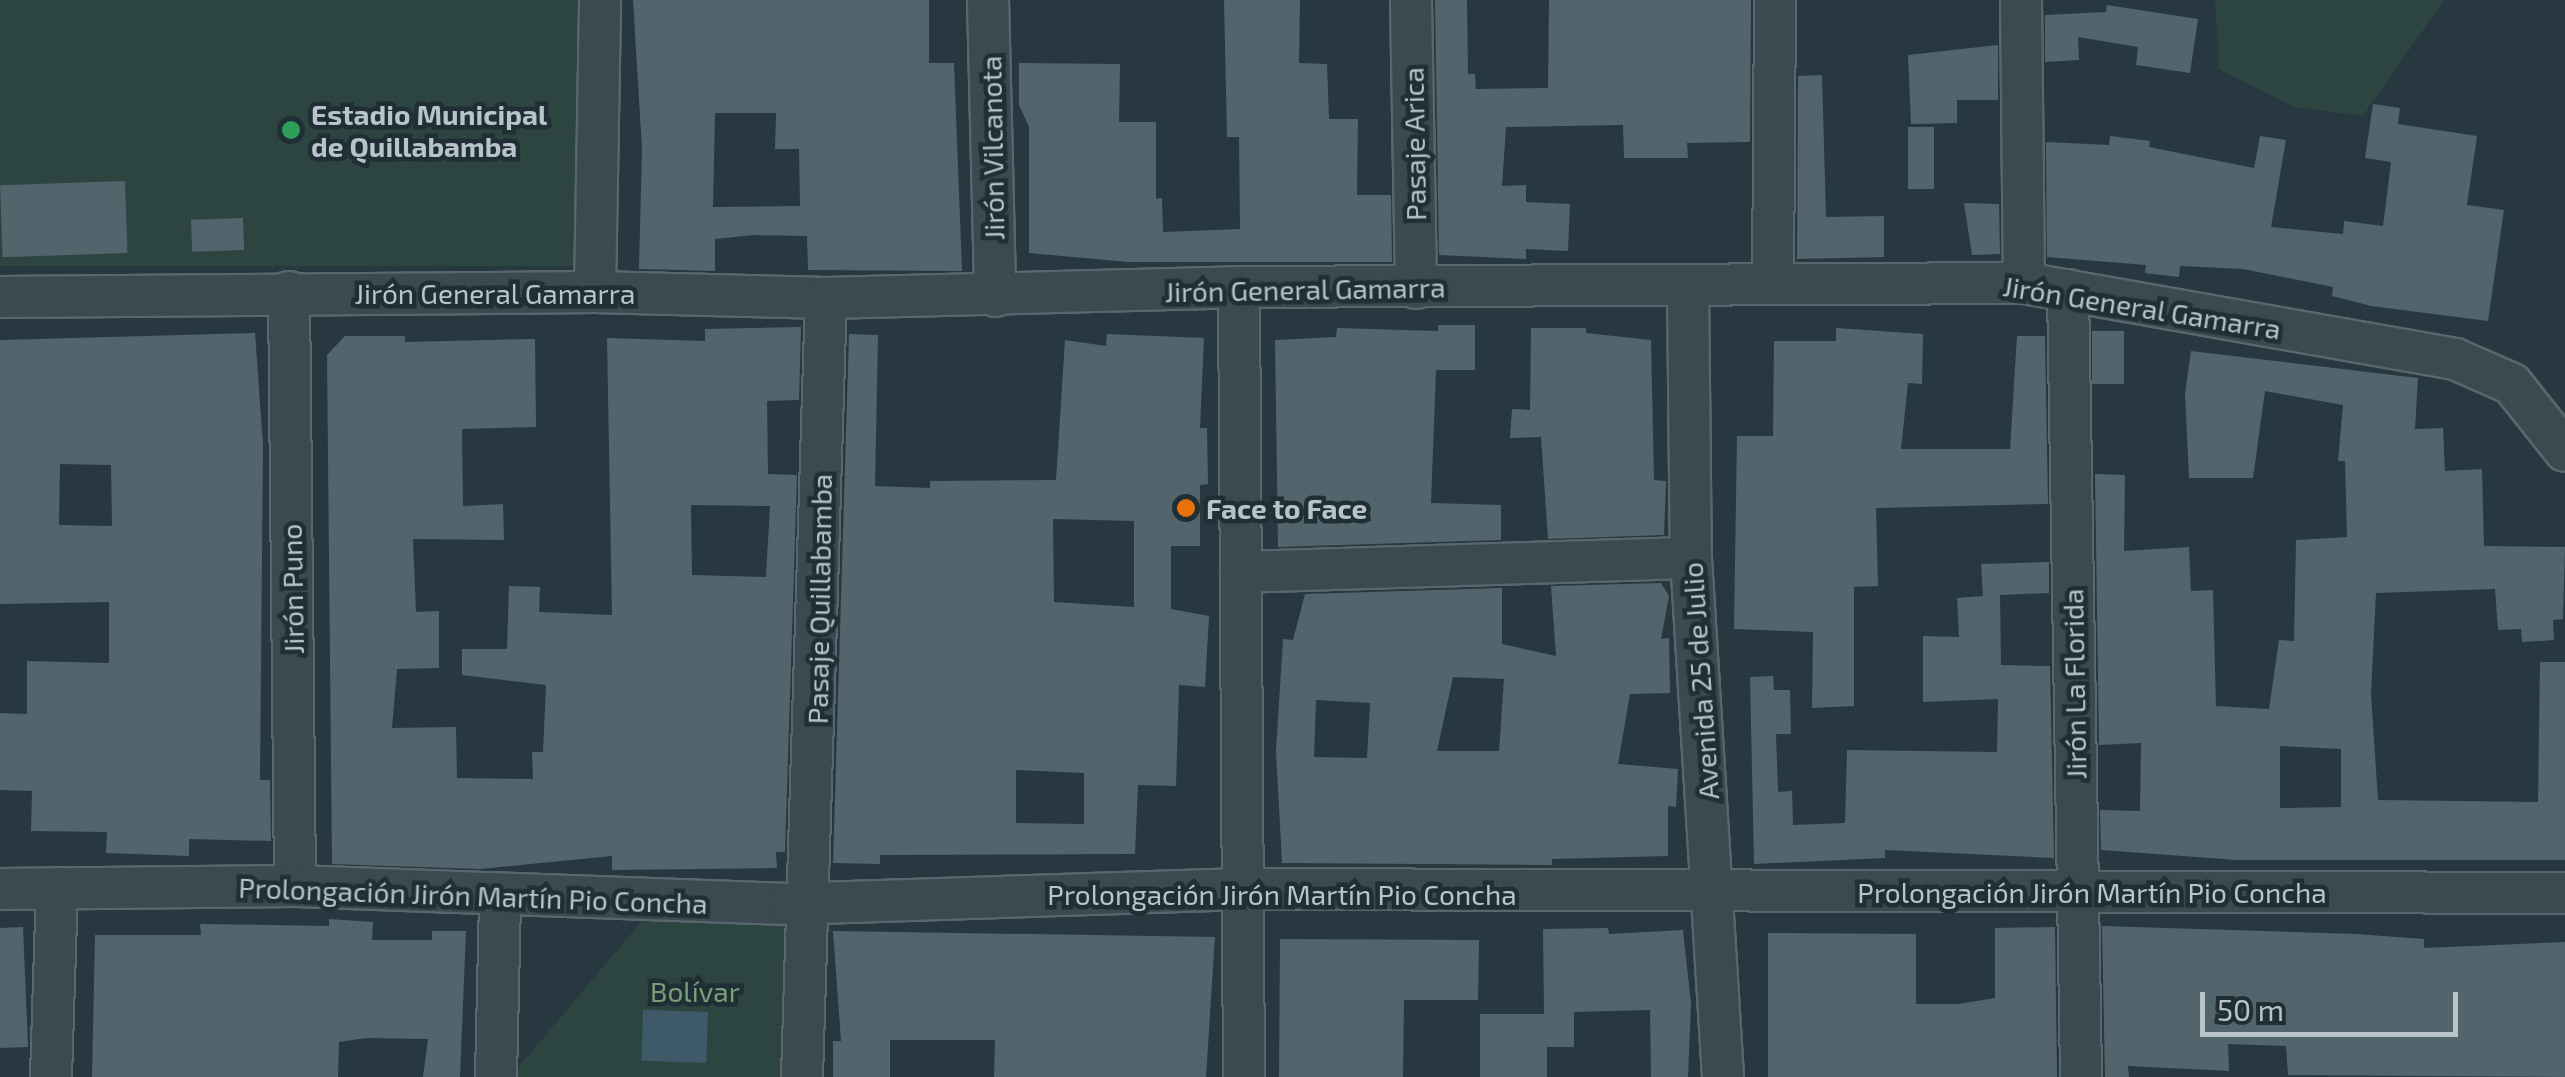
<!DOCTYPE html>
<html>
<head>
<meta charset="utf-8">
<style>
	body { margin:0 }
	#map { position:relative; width:2565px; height:1077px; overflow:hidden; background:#273840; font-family:"Exo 2",sans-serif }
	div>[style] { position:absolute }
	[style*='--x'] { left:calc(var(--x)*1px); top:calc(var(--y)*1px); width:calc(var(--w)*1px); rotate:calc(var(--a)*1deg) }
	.green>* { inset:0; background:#2c4540; transform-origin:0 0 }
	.water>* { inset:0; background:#3e5968; transform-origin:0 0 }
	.building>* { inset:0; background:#53656c; transform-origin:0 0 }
	.roads { filter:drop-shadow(2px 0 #59666d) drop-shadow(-2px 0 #59666d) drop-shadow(0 2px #59666d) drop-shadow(0 -2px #59666d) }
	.street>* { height:40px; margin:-20px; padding:0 20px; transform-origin:20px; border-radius:20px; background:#3b4950 }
	.dots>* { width:28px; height:28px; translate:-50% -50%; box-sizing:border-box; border:5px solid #202e35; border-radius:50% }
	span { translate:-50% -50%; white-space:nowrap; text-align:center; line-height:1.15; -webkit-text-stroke:9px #202e35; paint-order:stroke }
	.poi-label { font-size:28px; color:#b8c3ca; font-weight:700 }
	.left { translate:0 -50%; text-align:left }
	.street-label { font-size:28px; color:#b8c3ca }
	.park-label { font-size:28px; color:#789f77 }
	.scale { position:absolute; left:2200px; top:992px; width:258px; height:45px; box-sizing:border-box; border:5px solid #b8c3ca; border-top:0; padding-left:12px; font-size:30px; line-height:35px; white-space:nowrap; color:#b8c3ca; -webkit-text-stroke:8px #202e35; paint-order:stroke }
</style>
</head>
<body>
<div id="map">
	<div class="green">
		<i style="left:0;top:0;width:581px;height:266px"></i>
		<i style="clip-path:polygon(2215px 0,2444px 0,2363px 116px,2295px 107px,2219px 69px)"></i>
		<i style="clip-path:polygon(657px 903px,788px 904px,785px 1077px,510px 1077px)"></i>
	</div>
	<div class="water">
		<i style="left:708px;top:1012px;width:51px;height:65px;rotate:92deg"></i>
	</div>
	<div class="building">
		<i style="clip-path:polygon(evenodd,633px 0,929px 0,929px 63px,954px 63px,962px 271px,808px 270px,807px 236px,754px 235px,715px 239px,715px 271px,639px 269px,642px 149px,633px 0,715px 113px,776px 113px,775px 149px,799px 149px,800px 206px,713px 207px,715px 113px)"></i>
		<i style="clip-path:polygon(1224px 0,1300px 0,1299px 63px,1327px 64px,1329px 119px,1358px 119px,1357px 195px,1391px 195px,1392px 262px,1128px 262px,1029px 253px,1029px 127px,1019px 105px,1019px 63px,1120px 64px,1119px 122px,1156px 122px,1156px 199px,1162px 198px,1163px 232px,1240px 229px,1239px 137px,1227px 137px)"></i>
		<i style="clip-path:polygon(1435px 0,1467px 0,1468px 74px,1475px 74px,1476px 89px,1548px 88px,1549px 0,1751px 0,1750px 142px,1687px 143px,1688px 158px,1624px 158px,1623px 125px,1506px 127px,1502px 186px,1526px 185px,1526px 202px,1570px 204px,1568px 251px,1526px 249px,1526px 259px,1439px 255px)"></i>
		<i style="clip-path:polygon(2107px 5px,2198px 19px,2190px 73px,2136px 65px,2138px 47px,2078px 37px,2079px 60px,2045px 62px,2045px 15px,2106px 12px)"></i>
		<i style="clip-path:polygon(1998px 45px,1998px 100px,1957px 100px,1957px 123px,1911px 124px,1908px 55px)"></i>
		<i style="clip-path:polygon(1822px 75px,1826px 217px,1884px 216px,1884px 257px,1797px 259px,1798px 76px)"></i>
		<i style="clip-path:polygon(2373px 104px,2400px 108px,2398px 124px,2477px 136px,2467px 205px,2504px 210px,2488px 321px,2371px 306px,2332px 296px,2333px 287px,2243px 269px,2180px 266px,2179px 277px,2145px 273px,2146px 265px,2047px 257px,2046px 142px,2109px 145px,2110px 136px,2150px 141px,2149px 147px,2254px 168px,2260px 136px,2286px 140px,2271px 227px,2343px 234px,2344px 221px,2383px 226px,2391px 162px,2365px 158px)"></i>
		<i style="left:1908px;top:127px;width:26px;height:62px"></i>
		<i style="left:125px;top:181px;width:72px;height:125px;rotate:88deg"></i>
		<i style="clip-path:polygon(1964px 203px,1999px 204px,2000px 254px,1972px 255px)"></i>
		<i style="left:243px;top:218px;width:32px;height:52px;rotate:88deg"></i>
		<i style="clip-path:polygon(1438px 325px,1475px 325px,1475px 370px,1436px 370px,1431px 503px,1501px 505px,1501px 540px,1278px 547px,1275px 340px,1336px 337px,1337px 328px,1438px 331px)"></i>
		<i style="clip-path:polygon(evenodd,801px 327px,799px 400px,767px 401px,768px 474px,797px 475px,785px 852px,776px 852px,777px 868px,612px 870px,612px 856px,480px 869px,332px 864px,327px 355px,345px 336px,405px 336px,405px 342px,535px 339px,536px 427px,462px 429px,463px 506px,503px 504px,504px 540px,413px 539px,416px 612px,439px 611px,439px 668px,397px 669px,392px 728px,456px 727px,457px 778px,533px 779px,532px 752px,543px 752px,546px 685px,462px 675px,462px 649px,507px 649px,509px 586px,540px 587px,539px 612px,612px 615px,607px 338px,705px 341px,705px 329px,801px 327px,691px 505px,770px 506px,766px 577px,692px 575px,691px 505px)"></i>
		<i style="clip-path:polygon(1531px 328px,1586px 328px,1586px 333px,1651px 340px,1654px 480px,1666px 481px,1664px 535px,1548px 539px,1541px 437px,1510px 438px,1512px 409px,1530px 410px)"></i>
		<i style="clip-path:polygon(1836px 328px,1923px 334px,1922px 384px,1908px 383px,1901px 449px,2010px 449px,2017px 336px,2045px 336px,2048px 504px,1876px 508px,1878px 586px,1854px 587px,1854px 706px,1812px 708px,1813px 632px,1734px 629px,1737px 436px,1773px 436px,1774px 341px,1836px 341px)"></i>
		<i style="left:2092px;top:331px;width:32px;height:53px"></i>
		<i style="clip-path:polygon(evenodd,255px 333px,263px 445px,260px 780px,270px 780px,271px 841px,189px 839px,189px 856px,106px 853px,107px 832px,31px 831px,32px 791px,0 790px,0 713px,27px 714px,27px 661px,109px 663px,109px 602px,0 604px,0 340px,255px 333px,60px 464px,111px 465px,112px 526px,59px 525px,60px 464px)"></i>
		<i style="clip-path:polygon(evenodd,849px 334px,878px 335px,875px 486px,930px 488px,930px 481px,1056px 480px,1065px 340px,1106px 346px,1107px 334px,1204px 338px,1200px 428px,1207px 428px,1208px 484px,1200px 485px,1200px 546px,1171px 546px,1171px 609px,1209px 616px,1205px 687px,1179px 685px,1176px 786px,1138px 785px,1135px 854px,880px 855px,880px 864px,833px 863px,849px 334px,1053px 519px,1134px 521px,1134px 607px,1054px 602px,1053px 519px,849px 334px,1016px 770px,1084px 773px,1084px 824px,1016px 823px,1016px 770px)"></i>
		<i style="clip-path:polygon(evenodd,2191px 351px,2418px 378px,2415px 429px,2443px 428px,2445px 471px,2482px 469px,2484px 546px,2565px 547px,2563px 619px,2553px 620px,2554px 640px,2522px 642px,2521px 629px,2498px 630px,2495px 589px,2376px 593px,2371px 694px,2378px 800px,2538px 802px,2540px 662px,2565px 662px,2565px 860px,2237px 860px,2101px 850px,2100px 810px,2140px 811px,2141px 743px,2099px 745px,2095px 474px,2125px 475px,2124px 551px,2189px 547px,2191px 591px,2213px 590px,2216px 706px,2269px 709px,2279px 640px,2294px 641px,2296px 540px,2347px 537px,2345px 461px,2338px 461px,2343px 405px,2265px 391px,2253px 478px,2189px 478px,2185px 393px,2191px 351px,2280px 746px,2341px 749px,2341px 807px,2280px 808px,2280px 746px)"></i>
		<i style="clip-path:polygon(2049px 562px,2049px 593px,2000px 595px,2001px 665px,2050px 666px,2054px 858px,1885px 850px,1885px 858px,1754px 864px,1750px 677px,1773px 676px,1774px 690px,1790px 690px,1791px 734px,1776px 734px,1778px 792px,1792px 791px,1793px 825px,1845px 823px,1847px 750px,1997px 752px,1998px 699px,1923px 702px,1923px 636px,1959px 637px,1957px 598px,1983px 596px,1981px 564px)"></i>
		<i style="clip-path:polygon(evenodd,1661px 583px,1669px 596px,1661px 639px,1669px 638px,1670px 693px,1630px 694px,1618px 764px,1678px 769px,1676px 807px,1668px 806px,1668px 856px,1552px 859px,1552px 865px,1282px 863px,1276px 751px,1283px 639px,1293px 640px,1305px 594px,1502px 588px,1502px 644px,1556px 656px,1551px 586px,1661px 583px,1453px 677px,1504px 679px,1499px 751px,1437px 751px,1453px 677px,1661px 583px,1316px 700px,1370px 703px,1367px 758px,1314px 757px,1316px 700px)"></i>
		<i style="clip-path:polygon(329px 919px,373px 922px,372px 940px,432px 940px,432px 931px,466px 931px,460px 1077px,423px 1077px,428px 1039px,366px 1038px,339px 1042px,338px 1077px,92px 1077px,95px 935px,201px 935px,200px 924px,329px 926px)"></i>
		<i style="clip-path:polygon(2102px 926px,2356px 934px,2424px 939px,2424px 948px,2565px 942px,2565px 1077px,2288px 1075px,2286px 1046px,2228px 1044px,2229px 1071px,2128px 1066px,2129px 1077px,2105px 1077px)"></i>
		<i style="clip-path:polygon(23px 927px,28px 1047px,0 1048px,0 928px)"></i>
		<i style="clip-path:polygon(2055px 927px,2057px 1077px,1768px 1077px,1768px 933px,1916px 934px,1916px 1004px,1958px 1004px,1995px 998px,1995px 928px)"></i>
		<i style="clip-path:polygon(1608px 928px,1609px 934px,1683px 930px,1691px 1004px,1688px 1077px,1651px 1077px,1650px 1010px,1574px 1012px,1574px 1047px,1547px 1047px,1547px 1077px,1480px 1077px,1480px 1014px,1544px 1014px,1543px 929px)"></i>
		<i style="clip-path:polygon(833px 931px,1215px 937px,1206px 1077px,994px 1077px,995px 1040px,890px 1040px,890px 1077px,833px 1077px,833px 1041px,841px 1041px)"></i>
		<i style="clip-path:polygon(1280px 939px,1479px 940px,1478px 1000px,1404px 1000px,1403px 1077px,1279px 1077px)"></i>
	</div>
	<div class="roads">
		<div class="street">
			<i style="--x:988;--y:0;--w:296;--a:88.6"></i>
			<i style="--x:1411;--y:0;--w:288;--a:89"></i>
			<i style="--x:2021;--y:0;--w:283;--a:89.4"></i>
			<i style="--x:1773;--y:284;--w:284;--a:-89.6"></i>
			<i style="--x:1688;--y:285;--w:273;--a:89.4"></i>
			<i style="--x:1691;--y:558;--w:520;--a:86.47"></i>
			<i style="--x:1239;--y:287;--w:790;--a:89.64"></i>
			<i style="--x:2068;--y:290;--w:787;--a:89.05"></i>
			<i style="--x:289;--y:292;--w:594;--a:89.42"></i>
			<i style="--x:595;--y:292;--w:292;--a:-89"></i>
			<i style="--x:0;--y:297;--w:595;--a:-0.48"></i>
			<i style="--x:595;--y:292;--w:231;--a:1.5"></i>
			<i style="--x:826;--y:298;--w:413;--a:-1.5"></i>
			<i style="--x:1239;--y:287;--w:785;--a:-0.29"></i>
			<i style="--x:2024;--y:283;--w:438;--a:10"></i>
			<i style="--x:2455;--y:359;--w:62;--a:23.7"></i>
			<i style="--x:2512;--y:384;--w:85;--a:51.7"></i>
			<i style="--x:1241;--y:572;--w:450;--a:-1.8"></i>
			<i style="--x:0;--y:889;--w:295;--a:-0.6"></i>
			<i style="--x:295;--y:886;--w:493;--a:2.1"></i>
			<i style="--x:788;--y:904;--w:455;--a:-1.9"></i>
			<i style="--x:1243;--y:889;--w:1322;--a:0.17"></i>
			<i style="--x:51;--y:1077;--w:189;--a:-88.2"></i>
			<i style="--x:496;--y:1077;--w:181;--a:-88.7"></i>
			<i style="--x:802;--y:1077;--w:779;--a:-88.24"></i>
		</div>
	</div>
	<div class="dots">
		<i style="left:291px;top:130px;background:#2e9e5b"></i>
		<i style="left:1186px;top:508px;background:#e8710a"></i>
	</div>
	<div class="poi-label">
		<span class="left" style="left:311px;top:130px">Estadio Municipal<br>de Quillabamba</span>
		<span class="left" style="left:1206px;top:508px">Face to Face</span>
	</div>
	<div class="street-label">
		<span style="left:1414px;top:144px;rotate:-91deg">Pasaje Arica</span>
		<span style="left:992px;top:148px;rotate:-91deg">Jirón Vilcanota</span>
		<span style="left:1305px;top:289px;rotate:-1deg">Jirón General Gamarra</span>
		<span style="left:495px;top:293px">Jirón General Gamarra</span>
		<span style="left:2142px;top:307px;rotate:9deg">Jirón General Gamarra</span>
		<span style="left:292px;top:589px;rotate:-91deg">Jirón Puno</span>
		<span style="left:819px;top:599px;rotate:-89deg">Pasaje Quillabamba</span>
		<span style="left:1700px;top:681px;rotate:-94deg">Avenida 25 de Julio</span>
		<span style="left:2074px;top:684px;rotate:-91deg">Jirón La Florida</span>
		<span style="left:2092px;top:892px">Prolongación Jirón Martín Pio Concha</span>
		<span style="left:1282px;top:894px">Prolongación Jirón Martín Pio Concha</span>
		<span style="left:473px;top:895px;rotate:2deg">Prolongación Jirón Martín Pio Concha</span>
	</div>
	<div class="park-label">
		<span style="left:695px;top:991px">Bolívar</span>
	</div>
	<div class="scale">50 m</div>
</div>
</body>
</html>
